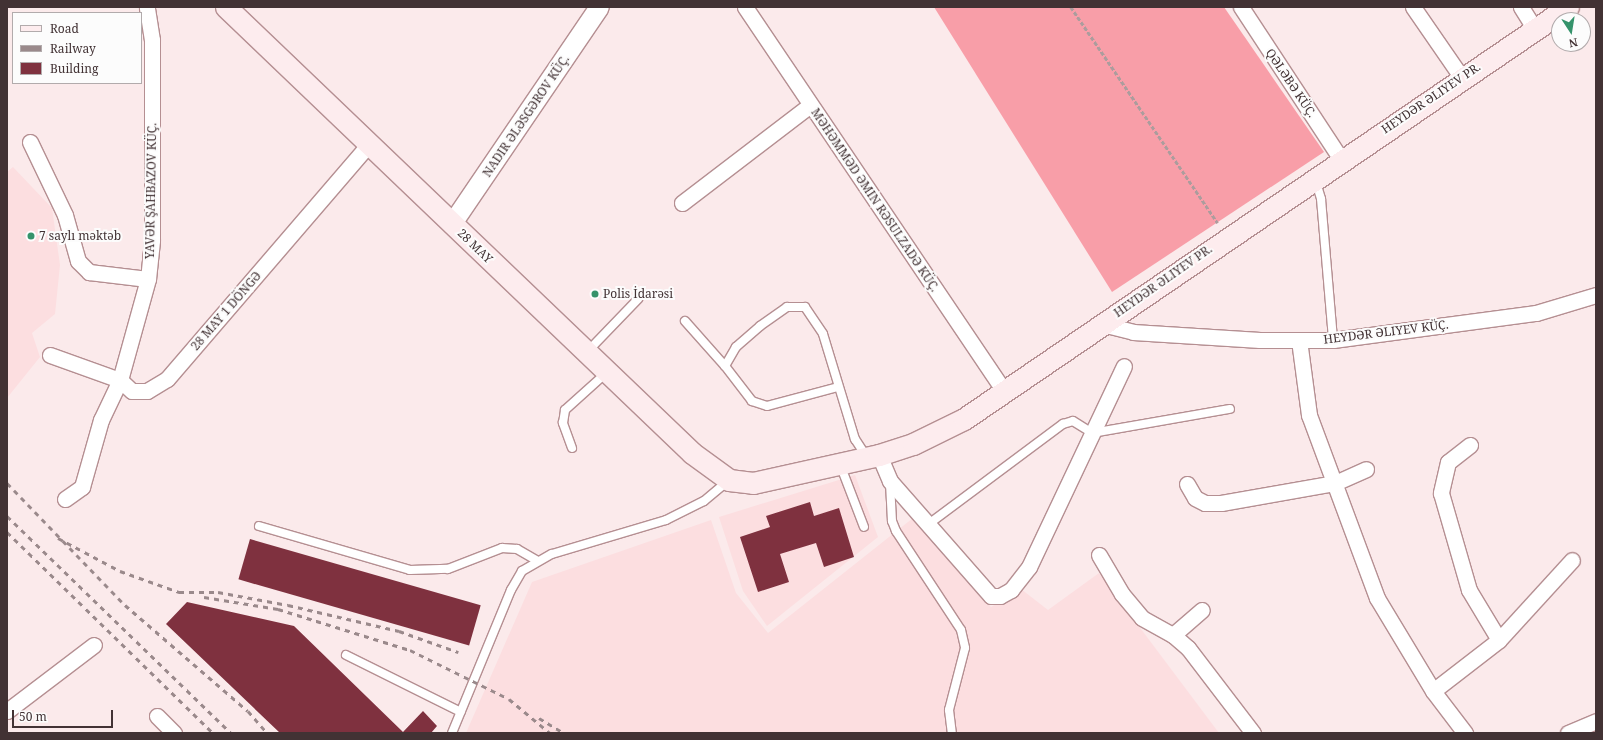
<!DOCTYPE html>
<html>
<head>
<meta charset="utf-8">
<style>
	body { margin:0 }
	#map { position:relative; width:1603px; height:740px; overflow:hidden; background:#fbeaeb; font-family:"Noto Serif",serif }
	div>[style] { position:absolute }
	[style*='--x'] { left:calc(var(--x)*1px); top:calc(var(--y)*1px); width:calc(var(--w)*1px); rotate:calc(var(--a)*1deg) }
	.built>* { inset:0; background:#fcdee0 }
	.forest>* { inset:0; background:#f89ea8 }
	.building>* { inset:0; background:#7f313f; transform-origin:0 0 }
	.path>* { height:2.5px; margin-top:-1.25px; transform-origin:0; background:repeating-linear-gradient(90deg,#ac9c9d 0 4px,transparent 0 6px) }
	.roads { filter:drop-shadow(1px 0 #b58f92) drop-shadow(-1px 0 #b58f92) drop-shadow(0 1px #b58f92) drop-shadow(0 -1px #b58f92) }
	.service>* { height:8px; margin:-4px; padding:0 4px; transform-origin:4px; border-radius:4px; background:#fff }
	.minor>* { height:15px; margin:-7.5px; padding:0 7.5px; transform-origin:7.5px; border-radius:7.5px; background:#fff }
	.tertiary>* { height:19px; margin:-9.5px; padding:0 9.5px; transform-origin:9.5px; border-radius:9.5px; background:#fff }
	.secondary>* { height:21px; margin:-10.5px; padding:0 10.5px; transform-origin:10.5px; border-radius:10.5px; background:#fdecee }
	.rail>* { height:3px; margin-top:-1.5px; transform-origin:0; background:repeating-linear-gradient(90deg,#9a898b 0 5px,transparent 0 10px) }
	.dots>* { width:11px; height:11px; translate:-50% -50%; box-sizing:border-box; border:2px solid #fcfcfc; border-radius:50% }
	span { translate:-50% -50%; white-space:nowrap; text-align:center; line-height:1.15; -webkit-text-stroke:4px #fcfcfc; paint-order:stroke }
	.street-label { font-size:12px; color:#423234 }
	.poi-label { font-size:12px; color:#423234 }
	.left { translate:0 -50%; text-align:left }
	.frame { position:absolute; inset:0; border:8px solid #423234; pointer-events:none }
	.legend { position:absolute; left:12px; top:12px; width:130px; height:72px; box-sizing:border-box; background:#fcfcfc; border:1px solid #b2abac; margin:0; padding:5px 7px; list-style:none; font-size:12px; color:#423234 }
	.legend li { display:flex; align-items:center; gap:8px; height:20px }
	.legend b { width:20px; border:1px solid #b2abac }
	.north { position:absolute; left:1551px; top:12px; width:40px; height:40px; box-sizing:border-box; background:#fcfcfc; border:1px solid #b2abac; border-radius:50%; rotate:168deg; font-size:11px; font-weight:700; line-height:16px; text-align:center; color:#423234 }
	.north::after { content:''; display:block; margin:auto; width:14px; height:18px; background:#35936b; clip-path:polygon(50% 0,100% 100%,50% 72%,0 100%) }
	.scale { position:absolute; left:12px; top:710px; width:101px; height:18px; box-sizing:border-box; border:2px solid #423234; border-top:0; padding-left:5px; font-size:12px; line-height:14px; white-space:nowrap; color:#423234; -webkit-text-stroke:3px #fcfcfc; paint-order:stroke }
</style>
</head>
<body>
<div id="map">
	<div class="built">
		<i style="clip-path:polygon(13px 167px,52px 208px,60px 265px,55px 314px,32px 333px,40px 357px,7px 398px,7px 172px)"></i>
		<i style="clip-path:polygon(855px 475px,878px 537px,767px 626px,743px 591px,719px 517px)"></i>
		<i style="clip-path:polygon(913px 518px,991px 607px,1021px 589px,1048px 610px,1099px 573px,1219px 733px,466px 733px,532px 582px,711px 520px,736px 593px,768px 633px)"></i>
	</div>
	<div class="forest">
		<i style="clip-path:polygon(934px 7px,1224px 7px,1324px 152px,1112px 292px)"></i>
	</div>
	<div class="building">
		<i style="clip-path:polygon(810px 502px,814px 516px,839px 508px,854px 557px,824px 567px,816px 543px,780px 554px,789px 582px,758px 592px,740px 537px,770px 527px,766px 516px)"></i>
		<i style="left:250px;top:539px;width:240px;height:42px;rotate:16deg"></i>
		<i style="clip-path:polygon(187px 602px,294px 626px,403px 732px,423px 711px,437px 726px,431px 733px,280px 733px,166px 624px)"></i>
	</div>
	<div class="path">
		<i style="--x:1071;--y:7;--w:261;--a:55.8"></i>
	</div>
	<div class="roads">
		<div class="service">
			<i style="--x:1315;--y:179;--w:21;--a:73"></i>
			<i style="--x:1321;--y:199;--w:142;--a:85.1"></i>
			<i style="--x:685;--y:321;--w:60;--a:48.4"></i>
			<i style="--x:587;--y:352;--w:74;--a:-46.1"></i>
			<i style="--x:838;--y:387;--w:73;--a:165"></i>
			<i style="--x:767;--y:406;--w:16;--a:-162"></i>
			<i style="--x:752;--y:401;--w:44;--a:-127.6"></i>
			<i style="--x:725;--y:366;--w:22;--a:-60"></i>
			<i style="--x:736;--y:347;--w:32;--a:-41"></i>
			<i style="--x:760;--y:326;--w:33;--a:-35"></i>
			<i style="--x:787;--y:307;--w:18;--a:0"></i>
			<i style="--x:805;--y:307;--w:32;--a:56"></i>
			<i style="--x:823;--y:334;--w:110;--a:73.1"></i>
			<i style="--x:855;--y:439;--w:20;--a:57"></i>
			<i style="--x:572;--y:448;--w:27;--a:-110"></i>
			<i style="--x:563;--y:423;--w:13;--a:-81"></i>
			<i style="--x:565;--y:410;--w:54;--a:-42"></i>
			<i style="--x:841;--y:467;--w:64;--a:69"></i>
			<i style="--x:890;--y:483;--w:38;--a:87"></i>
			<i style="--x:892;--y:521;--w:11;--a:68"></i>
			<i style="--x:896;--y:531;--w:118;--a:56.7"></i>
			<i style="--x:961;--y:630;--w:18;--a:77"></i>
			<i style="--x:965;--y:648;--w:64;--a:104.5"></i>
			<i style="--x:949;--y:710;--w:23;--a:83"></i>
			<i style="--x:930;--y:523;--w:166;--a:-36.7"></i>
			<i style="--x:1063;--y:424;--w:10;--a:-17"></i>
			<i style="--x:1073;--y:421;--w:22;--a:32"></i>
			<i style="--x:1092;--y:433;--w:140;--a:-9.9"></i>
			<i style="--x:259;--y:526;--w:157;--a:16.2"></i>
			<i style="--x:410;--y:570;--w:38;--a:-2"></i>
			<i style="--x:448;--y:569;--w:58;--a:-21.3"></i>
			<i style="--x:502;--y:548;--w:15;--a:4"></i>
			<i style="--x:517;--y:549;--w:22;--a:30"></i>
			<i style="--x:346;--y:655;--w:128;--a:26.4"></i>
			<i style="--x:452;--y:733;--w:155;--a:-67.6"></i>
			<i style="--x:511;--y:590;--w:22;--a:-60"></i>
			<i style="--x:522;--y:571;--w:34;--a:-30"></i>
			<i style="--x:552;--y:554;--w:119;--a:-16.6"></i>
			<i style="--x:666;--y:520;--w:42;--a:-26.6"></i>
			<i style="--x:704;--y:501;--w:31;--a:-40"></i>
		</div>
		<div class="minor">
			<i style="--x:745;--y:7;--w:465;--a:56"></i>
			<i style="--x:1241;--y:7;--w:182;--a:56.7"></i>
			<i style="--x:1413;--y:7;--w:86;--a:55.4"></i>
			<i style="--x:1521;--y:7;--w:26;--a:58"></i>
			<i style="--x:30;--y:142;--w:81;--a:64.4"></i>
			<i style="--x:65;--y:215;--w:48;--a:74.2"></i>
			<i style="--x:78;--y:261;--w:16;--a:45"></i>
			<i style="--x:89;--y:272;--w:59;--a:6.8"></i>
			<i style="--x:682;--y:203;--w:161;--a:-37.4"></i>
			<i style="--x:1102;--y:324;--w:32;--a:14"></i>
			<i style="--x:1133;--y:332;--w:127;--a:3.6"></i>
			<i style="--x:1260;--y:340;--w:73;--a:0"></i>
			<i style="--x:1333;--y:340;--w:205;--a:-7.6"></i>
			<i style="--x:1536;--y:313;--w:63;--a:-16.7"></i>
			<i style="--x:1299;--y:340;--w:76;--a:82.4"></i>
			<i style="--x:1309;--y:415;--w:195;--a:69.6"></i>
			<i style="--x:1377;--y:598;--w:109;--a:58.9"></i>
			<i style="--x:1433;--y:691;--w:53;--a:52.7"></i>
			<i style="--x:50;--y:355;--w:74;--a:19.7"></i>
			<i style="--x:120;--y:380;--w:16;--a:43"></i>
			<i style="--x:132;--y:391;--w:15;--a:0"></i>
			<i style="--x:147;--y:391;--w:23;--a:-31"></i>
			<i style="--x:167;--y:379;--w:310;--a:-49.3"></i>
			<i style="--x:1470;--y:445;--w:28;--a:142"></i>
			<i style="--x:1448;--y:462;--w:32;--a:103"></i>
			<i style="--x:1441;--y:493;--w:101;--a:73.9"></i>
			<i style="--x:1469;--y:590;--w:58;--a:59"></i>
			<i style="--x:879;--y:455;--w:28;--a:67"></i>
			<i style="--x:890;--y:481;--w:153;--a:48.7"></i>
			<i style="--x:991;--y:596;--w:9;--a:0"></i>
			<i style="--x:1000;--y:596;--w:13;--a:-29"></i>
			<i style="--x:1011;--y:590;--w:29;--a:-52"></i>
			<i style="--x:1029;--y:567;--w:222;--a:-64.7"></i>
			<i style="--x:1187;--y:484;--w:16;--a:60"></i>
			<i style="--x:1195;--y:498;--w:11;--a:27"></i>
			<i style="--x:1205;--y:503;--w:16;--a:0"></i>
			<i style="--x:1221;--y:503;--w:116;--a:-10"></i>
			<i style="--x:1335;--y:483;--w:34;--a:-24"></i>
			<i style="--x:65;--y:499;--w:21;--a:-35"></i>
			<i style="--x:82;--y:487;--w:70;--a:-74.2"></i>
			<i style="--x:101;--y:420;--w:44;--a:-64.6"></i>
			<i style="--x:120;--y:380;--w:105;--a:-74.5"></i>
			<i style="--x:148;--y:279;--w:39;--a:-84"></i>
			<i style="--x:152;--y:240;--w:200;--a:-90"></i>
			<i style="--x:152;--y:40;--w:33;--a:-99"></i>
			<i style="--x:1099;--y:555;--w:45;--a:59.5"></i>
			<i style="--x:1122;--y:594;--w:31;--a:50"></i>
			<i style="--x:1142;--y:618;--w:35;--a:29"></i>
			<i style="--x:1173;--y:635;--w:20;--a:41"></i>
			<i style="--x:1188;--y:648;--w:107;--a:52.6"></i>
			<i style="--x:1173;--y:635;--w:38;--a:-41"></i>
			<i style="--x:1433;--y:691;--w:83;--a:-37.7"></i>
			<i style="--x:1499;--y:640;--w:108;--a:-47.6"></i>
			<i style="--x:7;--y:711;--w:109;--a:-37.2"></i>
			<i style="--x:157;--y:716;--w:24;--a:45"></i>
			<i style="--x:1568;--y:733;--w:30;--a:-23"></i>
		</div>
		<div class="tertiary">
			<i style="--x:452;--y:223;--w:261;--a:-55.8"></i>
		</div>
		<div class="secondary">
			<i style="--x:226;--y:7;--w:645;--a:43.74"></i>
			<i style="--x:692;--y:453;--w:46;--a:36.1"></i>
			<i style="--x:729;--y:480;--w:24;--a:7"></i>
			<i style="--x:753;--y:483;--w:129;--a:-12.5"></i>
			<i style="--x:879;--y:455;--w:36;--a:-18"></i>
			<i style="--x:913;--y:444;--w:57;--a:-26.1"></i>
			<i style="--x:964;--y:419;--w:731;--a:-34.3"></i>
		</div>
	</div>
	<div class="rail">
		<i style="--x:7;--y:483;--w:170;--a:46"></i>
		<i style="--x:125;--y:605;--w:162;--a:40.8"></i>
		<i style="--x:248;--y:711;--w:29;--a:49"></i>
		<i style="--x:7;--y:516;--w:312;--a:44.1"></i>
		<i style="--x:7;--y:532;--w:288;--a:44.3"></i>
		<i style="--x:58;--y:538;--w:70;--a:28"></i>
		<i style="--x:120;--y:571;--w:63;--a:19.6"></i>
		<i style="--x:179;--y:592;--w:39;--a:0"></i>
		<i style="--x:218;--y:592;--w:71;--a:10.5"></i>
		<i style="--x:288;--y:605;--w:114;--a:13.2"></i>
		<i style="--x:399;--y:631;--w:63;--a:19.6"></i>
		<i style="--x:204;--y:597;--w:75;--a:9.2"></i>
		<i style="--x:278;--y:609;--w:138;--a:17.3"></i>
		<i style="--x:410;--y:650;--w:110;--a:26.3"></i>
		<i style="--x:509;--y:699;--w:53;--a:39.7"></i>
		<i style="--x:539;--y:718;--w:29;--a:31"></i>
	</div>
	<div class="dots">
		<i style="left:31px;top:236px;background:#35936b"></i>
		<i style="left:595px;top:294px;background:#35936b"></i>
	</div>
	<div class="street-label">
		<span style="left:1291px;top:83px;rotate:56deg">QƏLƏBƏ KÜÇ.</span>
		<span style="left:1431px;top:98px;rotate:-34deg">HEYDƏR ƏLIYEV PR.</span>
		<span style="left:526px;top:116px;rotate:-56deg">NADIR ƏLƏSGƏROV KÜÇ.</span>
		<span style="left:151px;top:191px;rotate:-89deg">YAVƏR ŞAHBAZOV KÜÇ.</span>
		<span style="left:875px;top:200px;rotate:56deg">MƏHƏMMƏD ƏMIN RƏSULZADƏ KÜÇ.</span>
		<span style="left:475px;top:246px;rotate:44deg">28 MAY</span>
		<span style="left:1163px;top:281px;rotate:-35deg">HEYDƏR ƏLIYEV PR.</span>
		<span style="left:226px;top:311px;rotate:-49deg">28 MAY 1 DÖNGƏ</span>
		<span style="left:1386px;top:332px;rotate:-7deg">HEYDƏR ƏLIYEV KÜÇ.</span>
	</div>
	<div class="poi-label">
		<span class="left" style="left:39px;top:236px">7 saylı məktəb</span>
		<span class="left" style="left:603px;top:294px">Polis İdarəsi</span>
	</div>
	<div class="frame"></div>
	<ul class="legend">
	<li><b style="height:5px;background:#fdecee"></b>Road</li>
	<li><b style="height:5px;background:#9a898b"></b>Railway</li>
	<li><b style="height:11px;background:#7f313f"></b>Building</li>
	</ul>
	<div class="north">N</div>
	<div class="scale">50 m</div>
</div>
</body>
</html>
